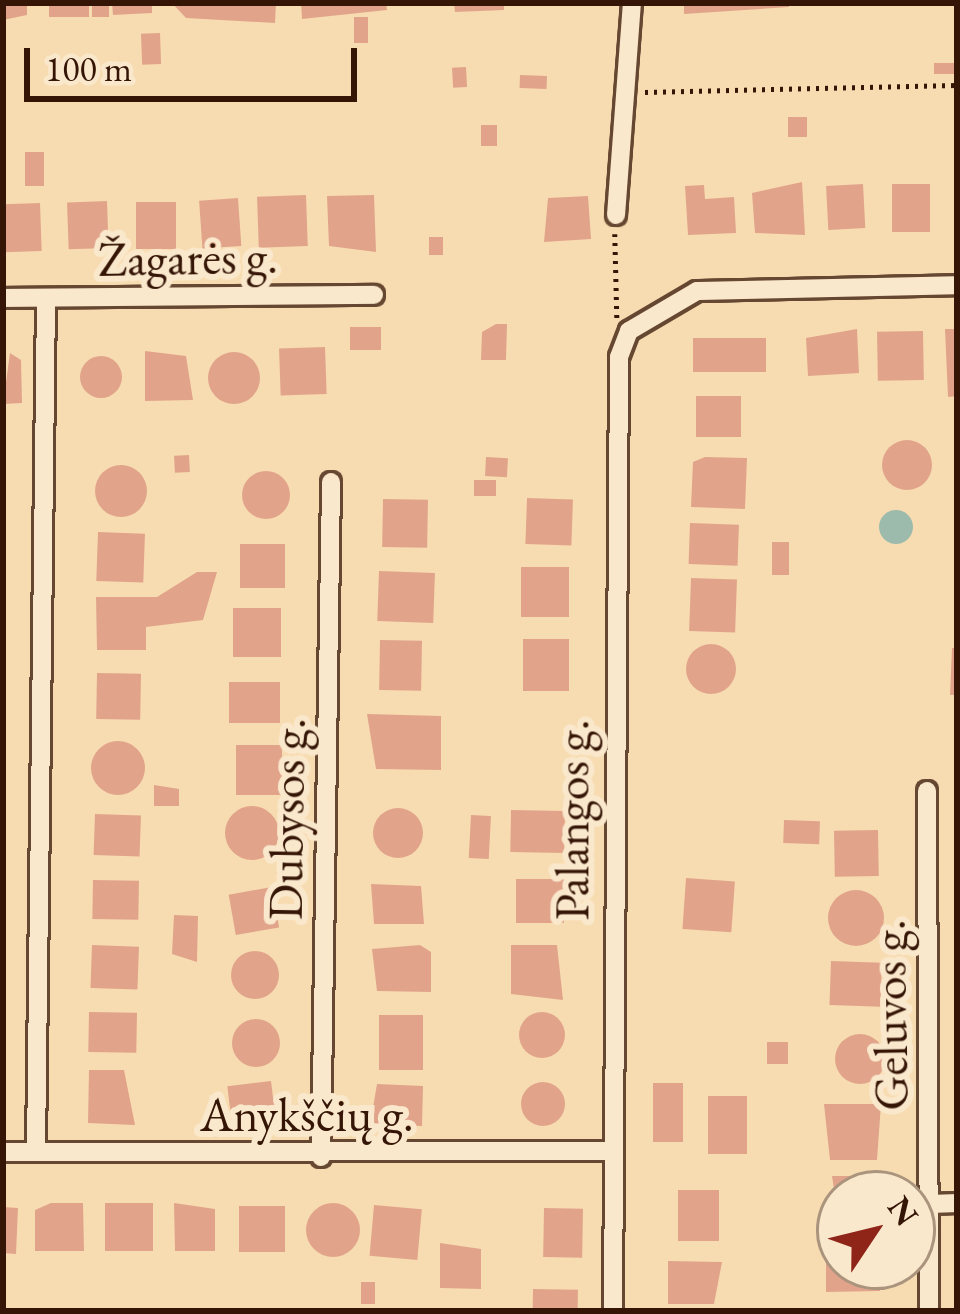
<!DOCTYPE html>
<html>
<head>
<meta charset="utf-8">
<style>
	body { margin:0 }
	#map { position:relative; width:960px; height:1314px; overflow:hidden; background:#f8dcb1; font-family:"EB Garamond",serif }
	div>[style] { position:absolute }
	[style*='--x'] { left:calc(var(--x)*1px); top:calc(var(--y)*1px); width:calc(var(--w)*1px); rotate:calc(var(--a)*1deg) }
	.water>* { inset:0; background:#9dbbad }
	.round { border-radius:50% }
	.building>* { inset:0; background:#e1a48b; transform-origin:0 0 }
	.path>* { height:4.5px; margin-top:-2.25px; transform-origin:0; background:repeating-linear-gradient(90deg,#351506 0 3px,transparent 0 9px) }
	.roads { filter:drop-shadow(3px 0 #664731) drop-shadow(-3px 0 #664731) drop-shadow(0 3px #664731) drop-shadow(0 -3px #664731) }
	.street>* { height:18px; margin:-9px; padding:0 9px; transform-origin:9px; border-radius:9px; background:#fae8cc }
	span { translate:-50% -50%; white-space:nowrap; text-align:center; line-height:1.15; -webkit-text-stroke:12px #fae8cc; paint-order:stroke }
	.street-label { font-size:48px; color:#351506 }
	.frame { position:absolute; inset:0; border:6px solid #351506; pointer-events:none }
	.north { position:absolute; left:816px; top:1170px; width:120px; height:120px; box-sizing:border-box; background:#fae8cc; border:3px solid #ab947d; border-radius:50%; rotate:55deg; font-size:33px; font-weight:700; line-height:48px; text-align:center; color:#351506 }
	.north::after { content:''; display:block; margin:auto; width:42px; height:54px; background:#8f2418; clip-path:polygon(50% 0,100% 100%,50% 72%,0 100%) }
	.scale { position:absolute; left:24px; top:48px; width:333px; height:54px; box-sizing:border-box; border:6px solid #351506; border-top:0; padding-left:15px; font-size:36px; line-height:42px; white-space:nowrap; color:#351506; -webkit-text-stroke:9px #fae8cc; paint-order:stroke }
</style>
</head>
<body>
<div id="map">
	<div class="water">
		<i class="round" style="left:879px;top:510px;width:34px;height:34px"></i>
	</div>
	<div class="building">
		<i style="clip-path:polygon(3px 3px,27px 3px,27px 15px,3px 20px)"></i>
		<i style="left:49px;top:3px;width:40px;height:14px"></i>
		<i style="left:92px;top:3px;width:17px;height:14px"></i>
		<i style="clip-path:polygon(112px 3px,152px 3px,152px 13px,113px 15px)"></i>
		<i style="clip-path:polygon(172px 3px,276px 3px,275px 23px,186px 18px)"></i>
		<i style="clip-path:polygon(301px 3px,386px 3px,387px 10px,302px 19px)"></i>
		<i style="clip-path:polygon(454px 3px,504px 3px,504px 10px,455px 12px)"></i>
		<i style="clip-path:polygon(684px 3px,789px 3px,789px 7px,684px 14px)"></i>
		<i style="left:354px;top:17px;width:14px;height:26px"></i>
		<i style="left:160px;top:33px;width:31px;height:19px;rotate:88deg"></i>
		<i style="left:934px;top:63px;width:21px;height:11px"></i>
		<i style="left:466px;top:67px;width:20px;height:14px;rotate:87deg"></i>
		<i style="left:520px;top:75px;width:27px;height:13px;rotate:2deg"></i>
		<i style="left:788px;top:117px;width:19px;height:20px"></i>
		<i style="left:481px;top:125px;width:16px;height:21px"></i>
		<i style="left:25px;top:152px;width:19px;height:34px"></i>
		<i style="clip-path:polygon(802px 182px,805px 235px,755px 233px,752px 193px)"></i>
		<i style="left:863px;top:184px;width:44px;height:37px;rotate:87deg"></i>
		<i style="left:892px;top:184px;width:38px;height:48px"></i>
		<i style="clip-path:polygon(704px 185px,705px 199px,734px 197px,736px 233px,688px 235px,685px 186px)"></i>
		<i style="left:306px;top:195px;width:51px;height:49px;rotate:88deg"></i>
		<i style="clip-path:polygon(374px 195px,376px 252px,329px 246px,327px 196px)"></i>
		<i style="clip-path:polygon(588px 196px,591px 239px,544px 242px,548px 198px)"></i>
		<i style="left:238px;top:198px;width:48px;height:39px;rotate:86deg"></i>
		<i style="left:107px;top:201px;width:47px;height:40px;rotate:88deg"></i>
		<i style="left:136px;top:202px;width:40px;height:47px"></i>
		<i style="left:40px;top:203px;width:48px;height:37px;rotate:88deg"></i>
		<i style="left:429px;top:237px;width:14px;height:18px"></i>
		<i style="clip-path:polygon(496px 324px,507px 324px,506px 360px,481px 360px,482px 332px)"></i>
		<i style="left:350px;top:327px;width:31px;height:23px"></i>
		<i style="clip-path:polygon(857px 329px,859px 373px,808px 376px,806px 338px)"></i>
		<i style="clip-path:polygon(945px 329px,957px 329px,957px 396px,948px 397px)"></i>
		<i style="left:923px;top:331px;width:49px;height:46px;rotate:89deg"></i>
		<i style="left:693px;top:338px;width:73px;height:34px"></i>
		<i style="left:325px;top:347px;width:47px;height:46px;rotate:88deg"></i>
		<i style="clip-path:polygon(145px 351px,186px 356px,193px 400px,145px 401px)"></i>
		<i class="round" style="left:208px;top:352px;width:52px;height:52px"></i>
		<i style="clip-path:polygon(10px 353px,21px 360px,22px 403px,3px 404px)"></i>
		<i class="round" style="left:80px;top:356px;width:42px;height:42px"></i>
		<i style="left:696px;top:396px;width:45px;height:41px"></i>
		<i class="round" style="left:882px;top:440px;width:50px;height:50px"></i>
		<i style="left:189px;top:455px;width:17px;height:15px;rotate:87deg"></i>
		<i style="left:486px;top:457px;width:22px;height:19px;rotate:3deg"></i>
		<i style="clip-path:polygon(705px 457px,747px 458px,745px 509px,691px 507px,693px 462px)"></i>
		<i class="round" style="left:95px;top:465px;width:52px;height:52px"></i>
		<i class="round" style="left:242px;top:471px;width:48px;height:48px"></i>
		<i style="left:474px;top:480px;width:22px;height:16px"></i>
		<i style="left:527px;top:498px;width:46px;height:46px;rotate:2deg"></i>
		<i style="left:383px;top:499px;width:45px;height:48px;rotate:1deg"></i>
		<i style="left:690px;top:523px;width:49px;height:41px;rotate:2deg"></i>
		<i style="left:98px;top:532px;width:47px;height:49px;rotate:2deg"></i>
		<i style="left:772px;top:542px;width:17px;height:33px"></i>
		<i style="left:240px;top:544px;width:45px;height:44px"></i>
		<i style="left:521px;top:567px;width:48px;height:50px"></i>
		<i style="left:379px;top:571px;width:56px;height:50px;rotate:2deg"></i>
		<i style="clip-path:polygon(197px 572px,217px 572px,203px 620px,146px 627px,146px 650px,97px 650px,96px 597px,157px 597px)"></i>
		<i style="left:691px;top:578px;width:46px;height:53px;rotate:2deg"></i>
		<i style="left:233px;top:608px;width:48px;height:49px"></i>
		<i style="left:523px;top:639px;width:46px;height:52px"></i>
		<i style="left:380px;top:640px;width:42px;height:50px;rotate:1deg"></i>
		<i class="round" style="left:686px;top:644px;width:50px;height:50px"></i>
		<i style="clip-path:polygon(952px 648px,957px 648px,957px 695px,950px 695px)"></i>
		<i style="left:97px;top:673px;width:44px;height:46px;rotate:1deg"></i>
		<i style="left:229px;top:682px;width:51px;height:41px"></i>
		<i style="clip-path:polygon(367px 714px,441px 716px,441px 770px,376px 769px)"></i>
		<i class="round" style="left:91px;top:741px;width:54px;height:54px"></i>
		<i style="left:236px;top:745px;width:46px;height:50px"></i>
		<i style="clip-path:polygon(154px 785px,179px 789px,179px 806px,154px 806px)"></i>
		<i class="round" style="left:225px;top:806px;width:54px;height:54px"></i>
		<i class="round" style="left:373px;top:808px;width:50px;height:50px"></i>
		<i style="left:511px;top:810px;width:54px;height:42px;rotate:1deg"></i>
		<i style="left:95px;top:814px;width:46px;height:41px;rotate:2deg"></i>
		<i style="left:471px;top:815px;width:20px;height:43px;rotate:3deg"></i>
		<i style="left:784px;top:820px;width:36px;height:23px;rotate:2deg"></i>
		<i style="left:878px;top:830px;width:46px;height:44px;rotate:89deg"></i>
		<i style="left:686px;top:878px;width:49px;height:51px;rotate:4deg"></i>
		<i style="left:516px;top:879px;width:48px;height:44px"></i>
		<i style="left:93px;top:880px;width:46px;height:39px;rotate:1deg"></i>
		<i style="clip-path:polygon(371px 884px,421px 886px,424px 924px,374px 924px)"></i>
		<i style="left:272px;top:887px;width:41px;height:44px;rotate:80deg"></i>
		<i class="round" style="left:828px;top:890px;width:56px;height:56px"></i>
		<i style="clip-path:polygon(174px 915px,198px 916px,197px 962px,172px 954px)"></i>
		<i style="left:92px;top:945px;width:47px;height:43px;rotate:2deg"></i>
		<i style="clip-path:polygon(420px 945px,431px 952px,431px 992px,377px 991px,372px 949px)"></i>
		<i style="clip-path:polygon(511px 945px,557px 945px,563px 1000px,511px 994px)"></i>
		<i class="round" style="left:231px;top:951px;width:48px;height:48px"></i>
		<i style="left:831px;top:961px;width:51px;height:44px;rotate:2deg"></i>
		<i class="round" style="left:519px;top:1012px;width:46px;height:46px"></i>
		<i style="left:89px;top:1012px;width:48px;height:40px;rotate:1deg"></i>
		<i style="left:379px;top:1015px;width:44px;height:55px"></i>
		<i class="round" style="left:232px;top:1019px;width:48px;height:48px"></i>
		<i class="round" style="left:835px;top:1034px;width:50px;height:50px"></i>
		<i style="left:767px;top:1042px;width:21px;height:22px"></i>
		<i style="clip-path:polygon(89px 1070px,124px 1070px,135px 1125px,88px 1123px)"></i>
		<i style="left:271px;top:1081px;width:42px;height:44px;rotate:83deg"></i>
		<i class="round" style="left:521px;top:1082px;width:44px;height:44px"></i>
		<i style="left:653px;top:1083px;width:30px;height:59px"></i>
		<i style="clip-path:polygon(377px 1084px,423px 1086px,422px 1126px,370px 1125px)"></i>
		<i style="left:708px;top:1096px;width:39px;height:58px"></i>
		<i style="clip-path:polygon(824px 1104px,881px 1104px,877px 1160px,830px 1160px)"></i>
		<i style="clip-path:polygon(832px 1176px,874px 1176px,874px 1194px,840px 1194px,840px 1229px)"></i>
		<i style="left:678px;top:1190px;width:41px;height:51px"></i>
		<i class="round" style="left:306px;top:1203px;width:54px;height:54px"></i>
		<i style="clip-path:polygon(51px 1203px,83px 1203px,84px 1251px,35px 1251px,35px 1210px)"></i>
		<i style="left:105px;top:1203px;width:48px;height:48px"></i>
		<i style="clip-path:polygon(174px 1203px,215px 1209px,215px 1251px,175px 1251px)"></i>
		<i style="left:374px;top:1205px;width:48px;height:51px;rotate:5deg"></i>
		<i style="left:285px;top:1206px;width:46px;height:46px;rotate:90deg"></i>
		<i style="clip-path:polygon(3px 1207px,18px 1208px,16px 1254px,3px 1253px)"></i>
		<i style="left:544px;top:1208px;width:39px;height:49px;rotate:1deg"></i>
		<i style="clip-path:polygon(440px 1243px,481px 1249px,481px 1289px,440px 1288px)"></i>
		<i style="clip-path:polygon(826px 1244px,840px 1244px,840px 1266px,879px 1266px,880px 1291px,826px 1292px)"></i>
		<i style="clip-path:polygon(668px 1261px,722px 1262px,714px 1304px,668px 1304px)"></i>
		<i style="left:361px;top:1282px;width:14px;height:22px"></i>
		<i style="left:533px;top:1289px;width:45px;height:22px;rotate:1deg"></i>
	</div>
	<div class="path">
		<i style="--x:645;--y:92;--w:312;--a:-1.3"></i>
		<i style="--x:615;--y:234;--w:84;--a:88.6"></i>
	</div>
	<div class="roads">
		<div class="street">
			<i style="--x:616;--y:215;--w:213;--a:-85.7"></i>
			<i style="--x:3;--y:298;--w:371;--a:-0.5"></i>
			<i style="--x:927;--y:791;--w:520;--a:89.78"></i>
			<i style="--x:3;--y:1152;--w:607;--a:-0.09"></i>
			<i style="--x:36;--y:1152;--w:854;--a:-89.33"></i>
			<i style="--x:321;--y:1157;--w:675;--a:-89.15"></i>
			<i style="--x:931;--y:1204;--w:26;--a:-2"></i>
			<i style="--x:613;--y:1311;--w:954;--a:-89.64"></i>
			<i style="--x:619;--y:357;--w:28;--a:-69"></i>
			<i style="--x:629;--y:331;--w:79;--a:-30.5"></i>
			<i style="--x:697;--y:291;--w:260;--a:-1.3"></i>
		</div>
	</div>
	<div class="street-label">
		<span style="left:188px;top:258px;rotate:-1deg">Žagarės g.</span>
		<span style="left:287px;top:819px;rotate:-89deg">Dubysos g.</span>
		<span style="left:572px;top:820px;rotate:-90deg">Palangos g.</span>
		<span style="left:890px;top:1015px;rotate:-91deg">Geluvos g.</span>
		<span style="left:307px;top:1115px">Anykščių g.</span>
	</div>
	<div class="frame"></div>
	<div class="north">N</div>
	<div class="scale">100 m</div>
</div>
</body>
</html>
